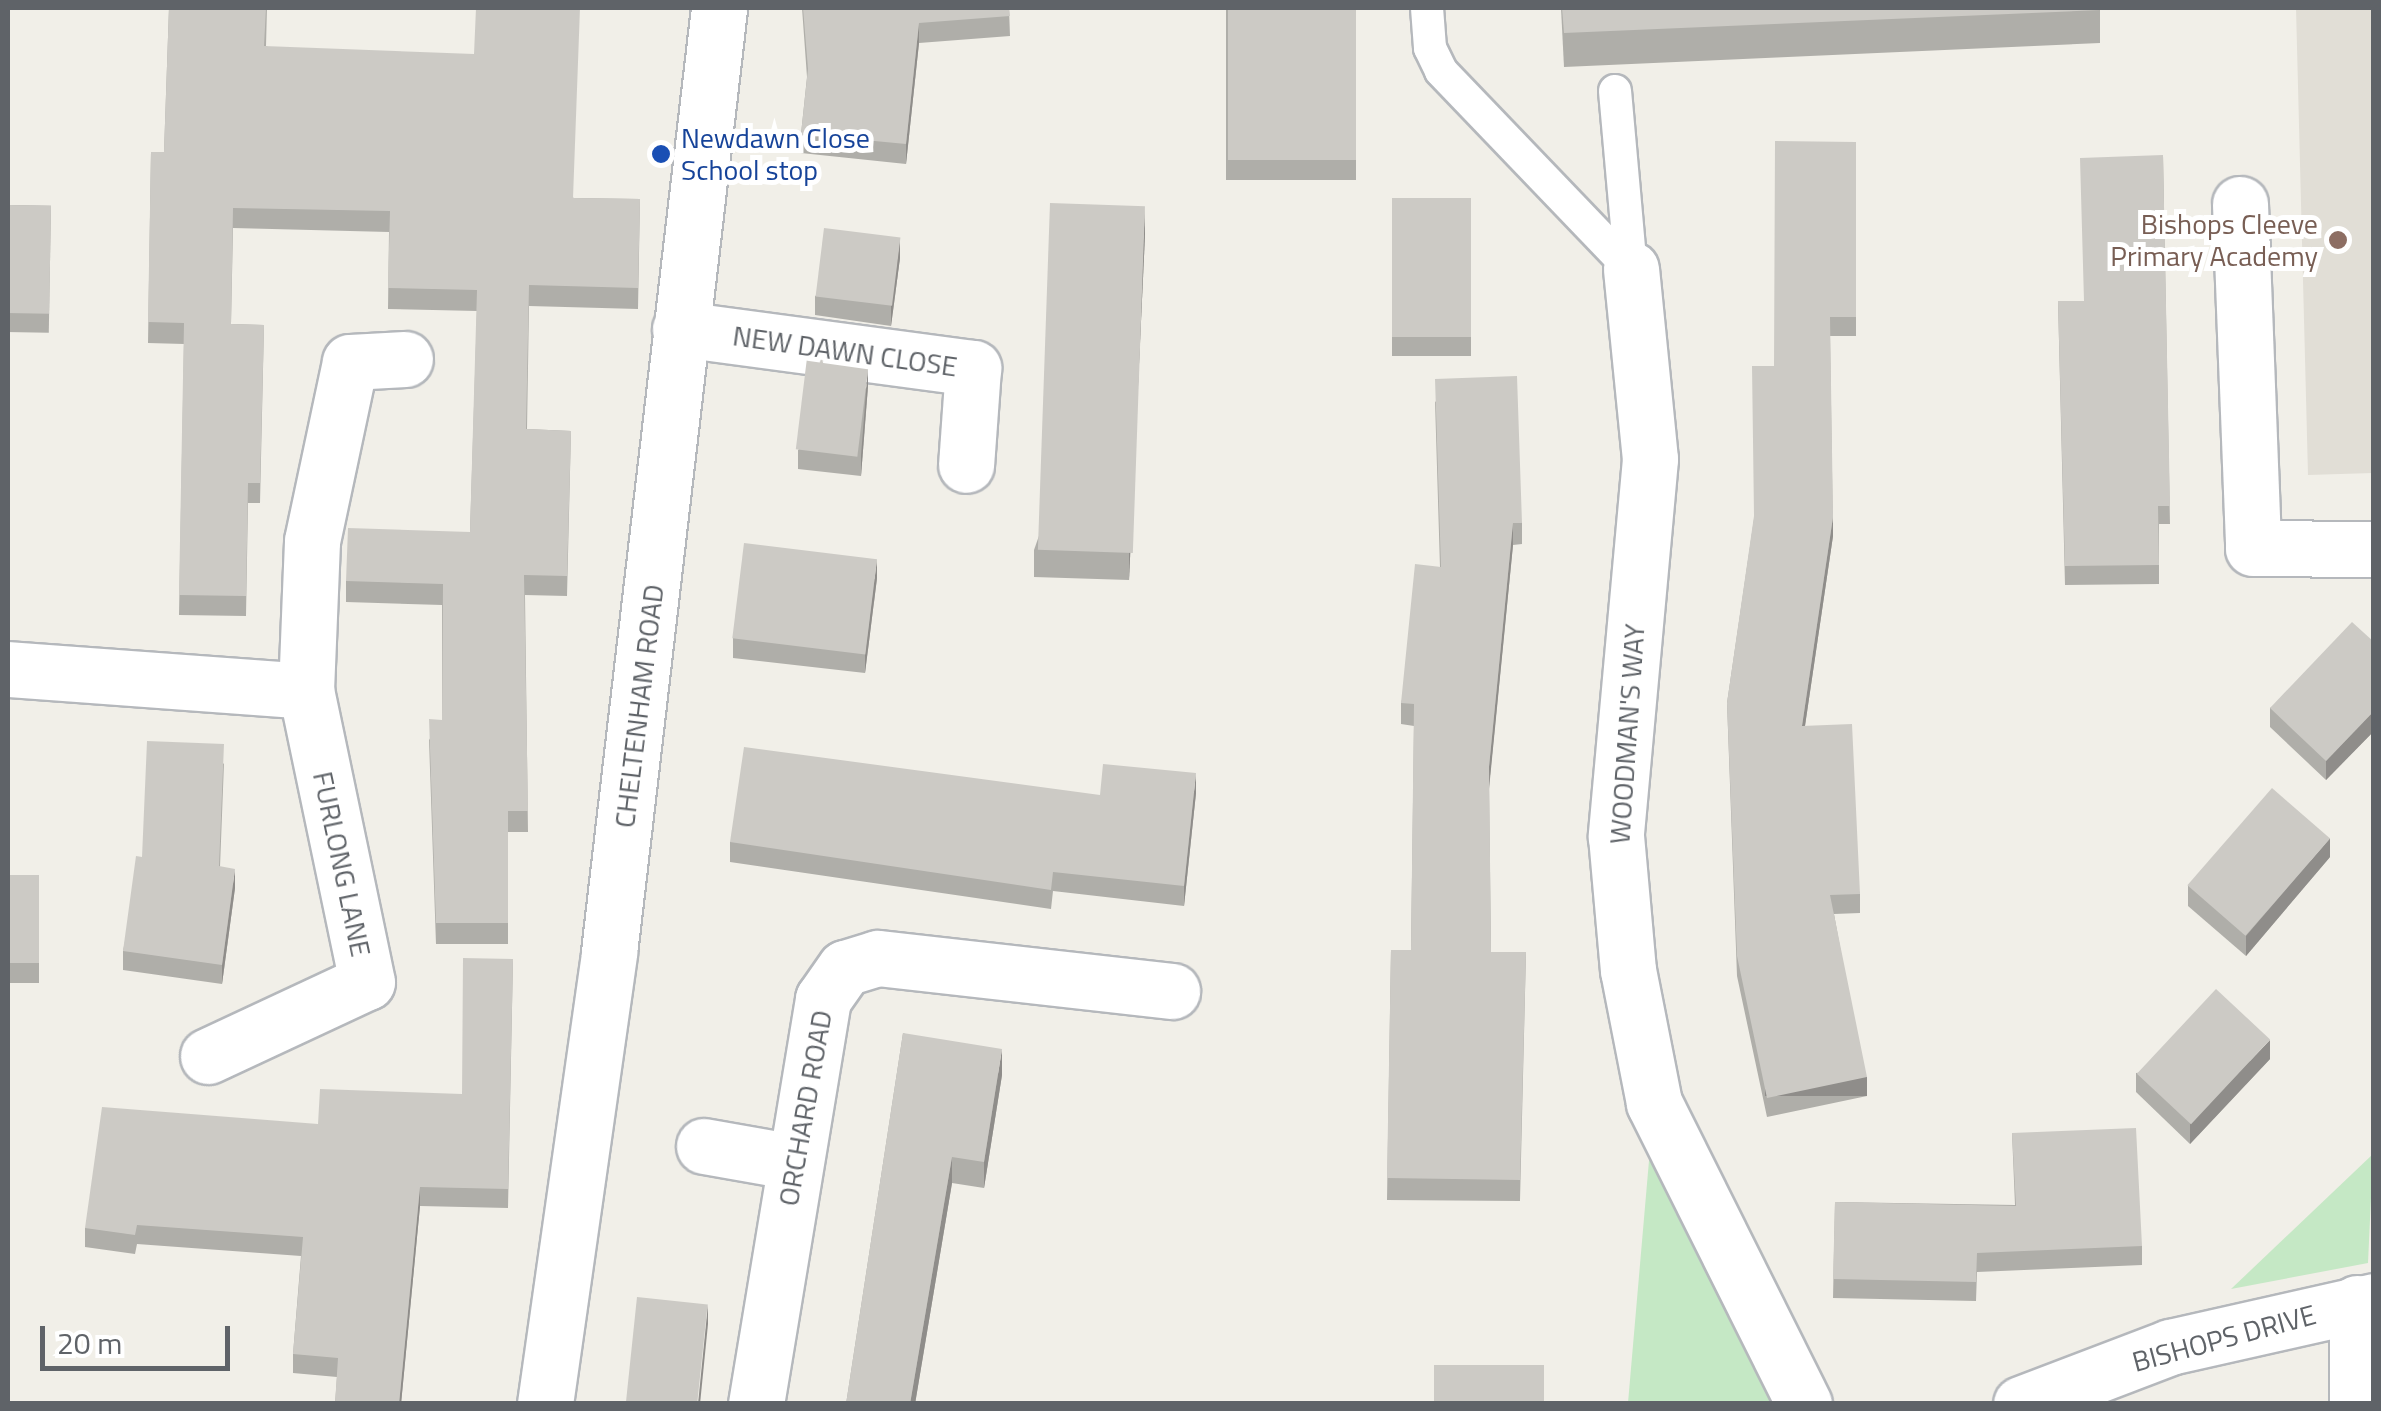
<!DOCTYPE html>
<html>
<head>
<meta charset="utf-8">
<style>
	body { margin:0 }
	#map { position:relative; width:2381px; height:1411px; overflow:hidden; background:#f1efe8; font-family:"Titillium Web",sans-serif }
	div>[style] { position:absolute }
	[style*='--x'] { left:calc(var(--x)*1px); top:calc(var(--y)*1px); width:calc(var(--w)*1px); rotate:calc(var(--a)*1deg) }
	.education>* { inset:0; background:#e1ded6 }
	.green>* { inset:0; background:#c5e8c5 }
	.roads { filter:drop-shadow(2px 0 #b5b8bc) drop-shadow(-2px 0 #b5b8bc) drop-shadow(0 2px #b5b8bc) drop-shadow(0 -2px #b5b8bc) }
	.lane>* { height:32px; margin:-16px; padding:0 16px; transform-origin:16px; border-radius:16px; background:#fff }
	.street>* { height:55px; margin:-27.5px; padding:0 27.5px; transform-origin:27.5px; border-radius:27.5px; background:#fff }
	.secondary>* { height:55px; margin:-27.5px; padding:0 27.5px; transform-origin:27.5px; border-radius:27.5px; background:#fff }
	.wall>* { inset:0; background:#afaea9; transform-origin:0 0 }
	.shaded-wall>* { inset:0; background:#8f8d8a; transform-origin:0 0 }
	.building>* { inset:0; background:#cccac5; transform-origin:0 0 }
	.dots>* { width:28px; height:28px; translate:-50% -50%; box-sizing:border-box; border:5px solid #fff; border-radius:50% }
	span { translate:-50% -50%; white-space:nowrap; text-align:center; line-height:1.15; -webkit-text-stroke:10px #fff; paint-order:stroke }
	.transit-label { font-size:28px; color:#164399 }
	.left { translate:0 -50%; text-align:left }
	.education-label { font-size:28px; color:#785e54 }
	.right { translate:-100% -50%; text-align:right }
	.street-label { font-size:28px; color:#5f6368 }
	.frame { position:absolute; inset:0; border:10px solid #5f6368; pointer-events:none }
	.scale { position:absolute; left:40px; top:1326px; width:190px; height:45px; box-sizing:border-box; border:5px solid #5f6368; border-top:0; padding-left:12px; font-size:30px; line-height:35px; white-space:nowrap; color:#5f6368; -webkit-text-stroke:8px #fff; paint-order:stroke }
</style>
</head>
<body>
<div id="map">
	<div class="education">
		<i style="clip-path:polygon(2296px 8px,2373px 8px,2373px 473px,2308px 475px)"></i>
	</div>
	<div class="green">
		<i style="clip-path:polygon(1654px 1103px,1804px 1403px,1628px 1403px)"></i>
		<i style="clip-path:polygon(2373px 1154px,2368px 1263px,2231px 1289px)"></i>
	</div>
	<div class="roads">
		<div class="lane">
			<i style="--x:1427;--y:8;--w:40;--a:85.7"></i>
			<i style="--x:1430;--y:48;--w:25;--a:64"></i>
			<i style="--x:1441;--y:71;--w:274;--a:46.2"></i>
			<i style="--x:1615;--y:91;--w:179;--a:84.9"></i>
		</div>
		<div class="street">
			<i style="--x:2240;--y:204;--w:344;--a:87.8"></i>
			<i style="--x:2253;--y:548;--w:121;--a:0.5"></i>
			<i style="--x:1631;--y:269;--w:191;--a:84.3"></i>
			<i style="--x:1650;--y:459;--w:379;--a:95.2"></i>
			<i style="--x:1616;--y:836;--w:135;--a:84.9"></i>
			<i style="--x:1628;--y:970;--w:136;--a:78.9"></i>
			<i style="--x:1654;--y:1103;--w:336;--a:63.5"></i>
			<i style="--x:680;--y:329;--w:296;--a:7.6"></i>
			<i style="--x:973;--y:368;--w:97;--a:94.1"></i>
			<i style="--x:8;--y:669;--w:299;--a:4.2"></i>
			<i style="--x:208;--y:1056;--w:175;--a:-25"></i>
			<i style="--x:367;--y:982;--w:297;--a:-101.8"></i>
			<i style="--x:306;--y:691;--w:150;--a:-87.7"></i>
			<i style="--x:312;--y:541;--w:183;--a:-78"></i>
			<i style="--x:350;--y:362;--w:55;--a:-3.1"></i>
			<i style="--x:704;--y:1146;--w:92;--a:10"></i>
			<i style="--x:2357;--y:1303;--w:101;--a:90"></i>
			<i style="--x:756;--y:1404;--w:411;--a:-80.6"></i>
			<i style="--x:823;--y:999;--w:38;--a:-55"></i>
			<i style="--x:845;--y:968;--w:34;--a:-17"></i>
			<i style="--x:878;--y:958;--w:296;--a:6.4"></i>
			<i style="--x:2021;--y:1404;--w:160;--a:-20.9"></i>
			<i style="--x:2170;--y:1347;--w:209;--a:-12.7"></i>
		</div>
		<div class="secondary">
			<i style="--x:545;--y:1404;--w:457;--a:-81.9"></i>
			<i style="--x:609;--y:952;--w:950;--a:-83.35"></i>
		</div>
	</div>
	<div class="wall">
		<i style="clip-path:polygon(169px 8px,267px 8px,266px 46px,574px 198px,640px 199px,638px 309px,529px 306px,527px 429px,571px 431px,567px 596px,525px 595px,528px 832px,508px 832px,508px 944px,436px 944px,429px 740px,442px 720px,442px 605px,346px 602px,346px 581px,470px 532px,477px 311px,388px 309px,389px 232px,233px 228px,231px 324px,264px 325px,260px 503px,248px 503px,246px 616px,179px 615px,184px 344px,148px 343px,151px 152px,164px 152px)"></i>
		<i style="clip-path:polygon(802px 8px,1009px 8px,1010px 36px,919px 43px,906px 164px,801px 153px,801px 134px,807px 77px)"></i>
		<i style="left:1226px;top:8px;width:130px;height:172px"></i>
		<i style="clip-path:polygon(1561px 8px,2100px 8px,2100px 43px,1564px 67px)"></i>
		<i style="clip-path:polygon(1856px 142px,1856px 336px,1830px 336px,1833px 536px,1805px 726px,1860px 894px,1860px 913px,1834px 914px,1867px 1096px,1767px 1117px,1737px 976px,1727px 703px,1754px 519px)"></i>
		<i style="clip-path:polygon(2163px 155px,2170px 524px,2159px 524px,2159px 584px,2065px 585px,2058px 301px,2084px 301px)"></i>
		<i style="left:1392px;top:198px;width:79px;height:158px"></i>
		<i style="left:8px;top:205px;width:43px;height:127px;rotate:1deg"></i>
		<i style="clip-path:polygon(1145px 235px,1129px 580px,1034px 577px,1034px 550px)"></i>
		<i style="clip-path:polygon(900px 258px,891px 326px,815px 315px,815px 296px)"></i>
		<i style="clip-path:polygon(868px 386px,861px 476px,798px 469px,798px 450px)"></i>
		<i style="clip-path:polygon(1435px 401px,1522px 523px,1522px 544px,1513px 545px,1489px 786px,1491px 952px,1526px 952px,1520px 1201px,1387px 1200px,1391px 950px,1411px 950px,1414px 726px,1401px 724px,1401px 703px,1440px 567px)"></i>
		<i style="clip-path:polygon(877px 578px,865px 673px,733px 658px,733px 638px)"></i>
		<i style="clip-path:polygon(2374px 642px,2374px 731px,2326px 780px,2270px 727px,2270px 708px)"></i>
		<i style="clip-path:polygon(224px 763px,220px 867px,235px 888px,222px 984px,123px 970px,123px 951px,142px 857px)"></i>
		<i style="clip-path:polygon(1196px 793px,1184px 906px,1053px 891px,1051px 909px,730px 862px,730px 842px,1100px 795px)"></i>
		<i style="clip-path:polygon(2330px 857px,2246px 956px,2188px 906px,2188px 886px)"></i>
		<i style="left:8px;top:875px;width:31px;height:108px"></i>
		<i style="clip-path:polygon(513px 959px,508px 1208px,420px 1206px,401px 1404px,335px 1404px,337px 1377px,293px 1373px,293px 1354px,301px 1256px,137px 1244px,135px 1254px,85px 1247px,85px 1228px,318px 1124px,462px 1094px)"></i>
		<i style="clip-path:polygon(903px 1033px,1002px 1075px,984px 1188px,952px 1183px,915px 1404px,846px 1404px)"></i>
		<i style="clip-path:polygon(2270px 1059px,2190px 1144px,2136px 1092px,2136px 1073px)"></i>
		<i style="clip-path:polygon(2012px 1133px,2142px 1246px,2142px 1265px,1977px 1272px,1976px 1301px,1833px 1298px,1835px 1202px,2015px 1205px)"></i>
	</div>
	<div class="shaded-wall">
		<i style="clip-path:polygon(919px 23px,919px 43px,906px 164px,906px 144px)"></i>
		<i style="clip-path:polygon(1145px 207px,1145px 235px,1129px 580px,1129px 553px)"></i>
		<i style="clip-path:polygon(900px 238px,900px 258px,891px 326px,891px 306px)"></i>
		<i style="clip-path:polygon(868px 366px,868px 386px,861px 476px,861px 456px)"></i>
		<i style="clip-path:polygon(1833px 517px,1833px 536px,1802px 746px,1802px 726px)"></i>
		<i style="clip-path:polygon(1513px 523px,1513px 545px,1489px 789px,1489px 767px)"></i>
		<i style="clip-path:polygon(877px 559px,877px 578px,865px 673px,865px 654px)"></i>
		<i style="clip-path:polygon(2374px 711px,2374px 731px,2326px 780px,2326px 761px)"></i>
		<i style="clip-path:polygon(1196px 773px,1196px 793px,1184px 906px,1184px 886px)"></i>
		<i style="clip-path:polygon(2330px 838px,2330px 857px,2246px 956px,2246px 936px)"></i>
		<i style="clip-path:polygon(235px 869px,235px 888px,222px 984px,222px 965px)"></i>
		<i style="clip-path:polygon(2270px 1040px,2270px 1059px,2190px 1144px,2190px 1124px)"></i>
		<i style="clip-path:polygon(1002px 1049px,1002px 1075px,984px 1188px,984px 1162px)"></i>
		<i style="left:1867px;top:1077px;width:19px;height:102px;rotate:90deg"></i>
		<i style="clip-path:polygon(952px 1157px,952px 1183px,915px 1404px,910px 1404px)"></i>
		<i style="clip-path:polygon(420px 1187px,420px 1206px,401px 1404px,399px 1404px)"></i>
		<i style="clip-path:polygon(708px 1304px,708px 1324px,700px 1404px,698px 1404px)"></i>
	</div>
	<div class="building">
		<i style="clip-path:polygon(169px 8px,266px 8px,264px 46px,474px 54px,476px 8px,580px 8px,573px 198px,640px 199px,638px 288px,529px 285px,526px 429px,571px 431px,567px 576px,524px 575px,528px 811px,508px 811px,508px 923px,436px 923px,429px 719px,442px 720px,443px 584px,346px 581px,348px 528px,470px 532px,477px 290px,388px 288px,390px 211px,233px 208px,231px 324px,264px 325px,260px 483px,248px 483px,246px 596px,179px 595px,184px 323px,148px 322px,151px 152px,164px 152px)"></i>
		<i style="clip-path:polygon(803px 8px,1009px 8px,1010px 16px,919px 23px,906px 144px,801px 134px,808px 69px)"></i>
		<i style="left:1228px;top:8px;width:128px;height:152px"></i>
		<i style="clip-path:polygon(1562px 8px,2100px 8px,2100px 10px,1564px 33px)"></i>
		<i style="clip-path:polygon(1775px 141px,1856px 142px,1856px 317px,1830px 317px,1833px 517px,1802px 726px,1852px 724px,1860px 894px,1830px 895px,1867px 1077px,1767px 1098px,1737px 956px,1727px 703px,1754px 516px,1752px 366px,1774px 366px)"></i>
		<i style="clip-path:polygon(2163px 155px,2170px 506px,2158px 506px,2159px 565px,2065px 566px,2058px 301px,2084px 301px,2080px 158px)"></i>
		<i style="left:1392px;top:198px;width:79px;height:139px"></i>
		<i style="left:1050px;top:203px;width:95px;height:347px;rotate:2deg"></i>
		<i style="left:8px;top:205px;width:43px;height:108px;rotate:1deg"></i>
		<i style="left:824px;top:228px;width:77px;height:69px;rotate:7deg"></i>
		<i style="left:807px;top:358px;width:62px;height:92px;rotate:7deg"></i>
		<i style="clip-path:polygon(1517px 376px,1522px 523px,1513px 523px,1489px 767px,1491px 952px,1526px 952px,1520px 1180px,1387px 1178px,1391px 950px,1411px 950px,1414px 704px,1401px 703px,1415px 564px,1441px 567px,1435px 379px)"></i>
		<i style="left:744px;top:543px;width:134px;height:96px;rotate:7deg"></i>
		<i style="clip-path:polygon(2352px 622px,2374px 642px,2374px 711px,2326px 761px,2270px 708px)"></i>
		<i style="clip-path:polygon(147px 741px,224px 744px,219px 866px,235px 869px,222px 965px,123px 951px,136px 856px,142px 857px)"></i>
		<i style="clip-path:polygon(744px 747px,1100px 795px,1103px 764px,1196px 773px,1184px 886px,1053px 872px,1051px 890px,730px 842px)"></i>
		<i style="left:2272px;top:788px;width:77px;height:129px;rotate:41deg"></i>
		<i style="left:8px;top:875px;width:31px;height:88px"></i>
		<i style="clip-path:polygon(463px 958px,513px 959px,508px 1189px,420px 1187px,399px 1404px,335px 1404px,338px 1358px,293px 1354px,303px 1237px,137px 1225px,135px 1235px,85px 1228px,102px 1107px,318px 1124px,320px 1089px,462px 1094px)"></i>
		<i style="left:2216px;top:989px;width:74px;height:116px;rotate:43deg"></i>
		<i style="clip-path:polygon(903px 1033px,1002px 1049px,984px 1162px,952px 1157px,910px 1404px,846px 1404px)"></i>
		<i style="clip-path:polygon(2136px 1128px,2142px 1246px,1977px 1253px,1976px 1282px,1833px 1279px,1835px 1202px,2016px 1206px,2012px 1133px)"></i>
		<i style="left:637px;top:1297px;width:71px;height:107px;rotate:6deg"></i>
		<i style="left:1544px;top:1365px;width:39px;height:110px;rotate:90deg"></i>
	</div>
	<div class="dots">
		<i style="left:661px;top:154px;background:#1a4fb4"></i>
		<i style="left:2338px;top:240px;background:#8d6e63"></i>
	</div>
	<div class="transit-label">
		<span class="left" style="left:681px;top:154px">Newdawn Close<br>School stop</span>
	</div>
	<div class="education-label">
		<span class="right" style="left:2318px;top:240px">Bishops Cleeve<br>Primary Academy</span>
	</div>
	<div class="street-label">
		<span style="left:845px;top:351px;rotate:8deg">NEW DAWN CLOSE</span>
		<span style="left:639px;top:706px;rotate:-83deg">CHELTENHAM ROAD</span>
		<span style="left:1627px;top:734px;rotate:-86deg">WOODMAN'S WAY</span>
		<span style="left:342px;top:864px;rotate:78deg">FURLONG LANE</span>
		<span style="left:805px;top:1108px;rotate:-80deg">ORCHARD ROAD</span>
		<span style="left:2224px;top:1338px;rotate:-15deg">BISHOPS DRIVE</span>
	</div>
	<div class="frame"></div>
	<div class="scale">20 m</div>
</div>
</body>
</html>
